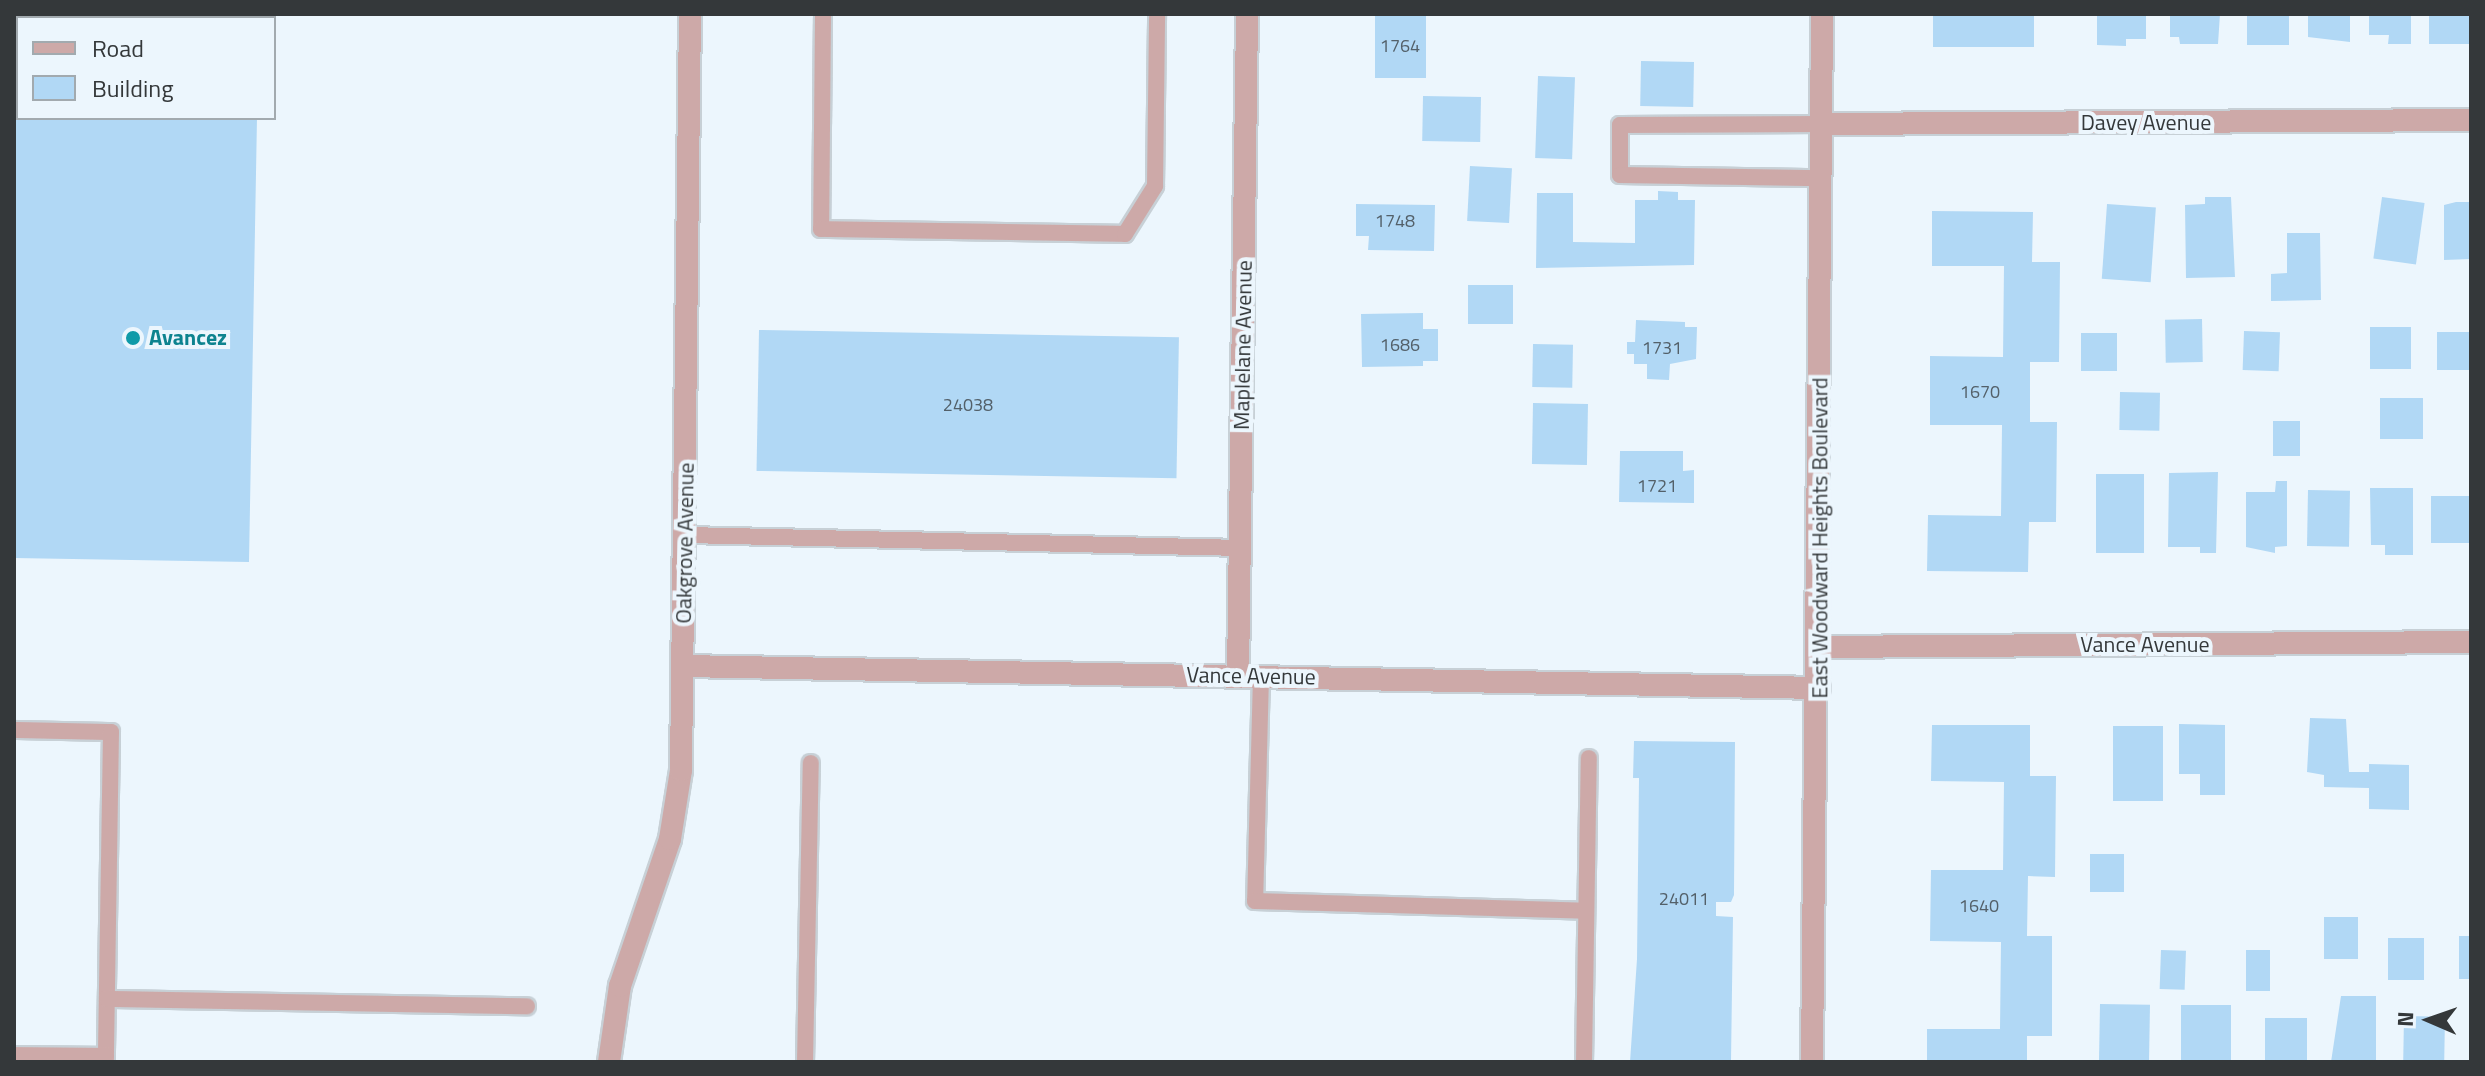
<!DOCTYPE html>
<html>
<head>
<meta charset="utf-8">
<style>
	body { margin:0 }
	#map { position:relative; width:2485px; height:1076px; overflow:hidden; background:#ecf6fd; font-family:"Titillium Web",sans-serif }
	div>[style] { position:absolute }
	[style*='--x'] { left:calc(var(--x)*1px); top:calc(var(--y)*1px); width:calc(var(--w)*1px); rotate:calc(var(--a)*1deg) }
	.building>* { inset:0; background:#b1d8f5; transform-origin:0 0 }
	.roads { filter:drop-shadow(2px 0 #c7d0d6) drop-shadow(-2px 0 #c7d0d6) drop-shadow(0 2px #c7d0d6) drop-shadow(0 -2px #c7d0d6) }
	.service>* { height:16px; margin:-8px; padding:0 8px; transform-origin:8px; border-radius:8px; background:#cda9a8 }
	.minor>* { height:22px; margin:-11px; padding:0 11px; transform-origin:11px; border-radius:11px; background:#cda9a8 }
	.tertiary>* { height:22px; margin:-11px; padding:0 11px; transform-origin:11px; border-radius:11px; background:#cda9a8 }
	.dots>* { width:22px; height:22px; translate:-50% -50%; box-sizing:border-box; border:4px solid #ecf6fd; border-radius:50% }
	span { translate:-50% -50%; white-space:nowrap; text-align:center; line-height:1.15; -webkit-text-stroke:8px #ecf6fd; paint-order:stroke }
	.number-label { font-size:18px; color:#536069 }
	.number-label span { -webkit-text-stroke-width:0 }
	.street-label { font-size:22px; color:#34383a }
	.culture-label { font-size:22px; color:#0d838f; font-weight:700 }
	.left { translate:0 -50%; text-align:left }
	.frame { position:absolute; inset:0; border:16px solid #34383a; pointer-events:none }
	.legend { position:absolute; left:16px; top:16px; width:260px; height:104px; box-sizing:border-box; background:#ecf6fd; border:2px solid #a2aaaf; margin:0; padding:10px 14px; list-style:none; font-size:24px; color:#34383a }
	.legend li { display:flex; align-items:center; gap:16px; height:40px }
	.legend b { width:40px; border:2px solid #a2aaaf }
	.north { position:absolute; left:2389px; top:980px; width:80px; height:80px; -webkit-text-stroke:6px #ecf6fd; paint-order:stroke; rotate:272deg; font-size:22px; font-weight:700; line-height:32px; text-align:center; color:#34383a }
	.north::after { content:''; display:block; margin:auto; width:28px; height:36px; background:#34383a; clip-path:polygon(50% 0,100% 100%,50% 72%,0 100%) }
</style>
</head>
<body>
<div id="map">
	<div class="building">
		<i style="clip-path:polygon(14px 14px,259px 14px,18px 18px,18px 118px,257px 118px,249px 562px,14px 558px)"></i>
		<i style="left:1375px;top:14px;width:51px;height:64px"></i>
		<i style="left:1933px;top:14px;width:101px;height:33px"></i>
		<i style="clip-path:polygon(2097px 14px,2146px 14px,2146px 39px,2126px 39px,2126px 46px,2097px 45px)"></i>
		<i style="clip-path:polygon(2170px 14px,2220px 14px,2218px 44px,2180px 44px,2179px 37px,2170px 37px)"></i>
		<i style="left:2247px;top:14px;width:42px;height:31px"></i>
		<i style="clip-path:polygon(2308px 14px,2350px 14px,2350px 42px,2308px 37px)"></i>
		<i style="clip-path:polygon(2369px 14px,2411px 14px,2411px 44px,2388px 44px,2389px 35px,2369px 35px)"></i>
		<i style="left:2429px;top:14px;width:42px;height:30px"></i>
		<i style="left:1641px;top:61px;width:53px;height:45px;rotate:1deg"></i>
		<i style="left:1538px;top:76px;width:37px;height:82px;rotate:2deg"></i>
		<i style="left:1423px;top:96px;width:58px;height:45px;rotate:1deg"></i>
		<i style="left:1470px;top:166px;width:42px;height:55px;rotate:3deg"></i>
		<i style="clip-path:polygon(1658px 191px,1678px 192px,1678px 200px,1695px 200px,1694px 265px,1536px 268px,1537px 193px,1573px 193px,1573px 242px,1635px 243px,1635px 200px,1658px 200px)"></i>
		<i style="clip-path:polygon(2205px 197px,2231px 197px,2235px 277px,2186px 278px,2185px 205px,2205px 204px)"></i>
		<i style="left:2382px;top:197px;width:43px;height:62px;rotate:8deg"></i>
		<i style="clip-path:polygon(2456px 202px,2471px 202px,2471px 259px,2444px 260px,2444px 205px)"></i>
		<i style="clip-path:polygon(1356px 204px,1435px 205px,1434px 251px,1368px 250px,1369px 236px,1356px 236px)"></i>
		<i style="left:2107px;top:204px;width:49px;height:75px;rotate:4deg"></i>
		<i style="clip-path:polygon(1932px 211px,2033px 212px,2032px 262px,2060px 262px,2059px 362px,2030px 362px,2030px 422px,2057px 422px,2056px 522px,2029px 522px,2028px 572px,1927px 571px,1928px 515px,2001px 516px,2002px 425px,1930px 425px,1930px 356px,2003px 357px,2004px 266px,1932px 266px)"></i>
		<i style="clip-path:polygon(2287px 233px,2320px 233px,2321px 300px,2271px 301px,2271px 274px,2287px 273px)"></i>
		<i style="left:1513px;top:285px;width:39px;height:45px;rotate:90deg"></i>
		<i style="clip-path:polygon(1423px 313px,1423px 329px,1438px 329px,1438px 361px,1423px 361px,1423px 366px,1362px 367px,1361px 314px)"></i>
		<i style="left:2202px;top:319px;width:43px;height:37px;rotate:89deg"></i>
		<i style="clip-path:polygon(1636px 320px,1685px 322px,1685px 327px,1697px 327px,1696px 359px,1670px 364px,1669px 380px,1647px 379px,1647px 364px,1634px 364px,1634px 354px,1627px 354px,1627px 342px,1635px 342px)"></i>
		<i style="left:2370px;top:327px;width:41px;height:42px"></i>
		<i style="left:759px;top:330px;width:420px;height:141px;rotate:1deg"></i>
		<i style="left:2244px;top:331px;width:36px;height:39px;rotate:2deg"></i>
		<i style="left:2437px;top:332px;width:34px;height:38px"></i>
		<i style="left:2081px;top:333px;width:36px;height:38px"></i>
		<i style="left:1533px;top:344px;width:40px;height:43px;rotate:1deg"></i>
		<i style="left:2120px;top:392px;width:40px;height:38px;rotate:1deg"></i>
		<i style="left:2380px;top:398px;width:43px;height:41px"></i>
		<i style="left:1533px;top:403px;width:55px;height:61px;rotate:1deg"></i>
		<i style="left:2273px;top:421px;width:27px;height:35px"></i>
		<i style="clip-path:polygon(1620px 451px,1683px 451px,1683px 471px,1694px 470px,1694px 503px,1619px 502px)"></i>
		<i style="clip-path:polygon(2218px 472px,2216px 553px,2200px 553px,2200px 547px,2168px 547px,2169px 473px)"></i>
		<i style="left:2096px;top:474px;width:48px;height:79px"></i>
		<i style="clip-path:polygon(2276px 481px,2287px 481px,2287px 546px,2275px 547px,2275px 553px,2246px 547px,2246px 492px,2275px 492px)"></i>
		<i style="clip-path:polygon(2370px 488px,2413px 488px,2413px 555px,2385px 555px,2385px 545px,2371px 545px)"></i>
		<i style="left:2308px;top:490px;width:42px;height:56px;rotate:1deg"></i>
		<i style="left:2431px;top:496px;width:40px;height:47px"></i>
		<i style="clip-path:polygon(2310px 718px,2346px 719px,2349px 772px,2369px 772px,2369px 764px,2409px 765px,2409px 810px,2369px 809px,2369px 788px,2324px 787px,2324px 775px,2307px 772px)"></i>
		<i style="clip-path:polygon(2179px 724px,2225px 725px,2225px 795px,2200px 795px,2200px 774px,2179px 774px)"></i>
		<i style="clip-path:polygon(1932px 725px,2030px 725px,2030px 776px,2056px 776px,2055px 877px,2028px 876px,2027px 936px,2052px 936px,2052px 1036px,2027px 1036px,2027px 1062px,1927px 1062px,1927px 1029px,2000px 1029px,2001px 942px,1930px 941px,1931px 870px,2003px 870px,2004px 782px,1931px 781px)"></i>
		<i style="left:2113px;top:726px;width:50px;height:75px"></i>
		<i style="clip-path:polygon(1634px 741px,1735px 742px,1734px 895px,1731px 902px,1716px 902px,1716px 916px,1733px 917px,1731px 1062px,1630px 1062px,1637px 959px,1639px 778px,1633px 778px)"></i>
		<i style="left:2090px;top:854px;width:34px;height:38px"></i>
		<i style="left:2324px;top:917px;width:34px;height:42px"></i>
		<i style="left:2459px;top:936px;width:12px;height:43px"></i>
		<i style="left:2388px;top:938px;width:36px;height:42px"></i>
		<i style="left:2161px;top:950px;width:25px;height:39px;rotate:2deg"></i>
		<i style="left:2246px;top:950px;width:24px;height:41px"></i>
		<i style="clip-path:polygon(2341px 996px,2376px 996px,2376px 1062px,2331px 1062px)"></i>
		<i style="left:2100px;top:1004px;width:50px;height:58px;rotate:1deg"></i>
		<i style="left:2181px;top:1005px;width:50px;height:57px"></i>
		<i style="left:2404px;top:1016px;width:41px;height:46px;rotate:1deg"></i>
		<i style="left:2265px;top:1018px;width:42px;height:44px"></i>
	</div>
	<div class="roads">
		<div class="service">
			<i style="--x:823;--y:14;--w:215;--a:90.5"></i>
			<i style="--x:821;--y:229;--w:304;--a:0.9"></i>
			<i style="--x:1125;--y:234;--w:57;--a:-58"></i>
			<i style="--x:1155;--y:186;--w:172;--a:-89.3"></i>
			<i style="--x:1822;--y:124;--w:202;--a:179.7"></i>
			<i style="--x:1620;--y:125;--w:50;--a:90"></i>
			<i style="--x:1620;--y:175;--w:202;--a:0.9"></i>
			<i style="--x:686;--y:535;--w:555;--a:1.34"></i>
			<i style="--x:1261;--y:676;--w:225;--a:91.5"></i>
			<i style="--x:1255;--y:901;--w:331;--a:1.7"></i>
			<i style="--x:14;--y:730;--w:97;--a:1.2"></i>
			<i style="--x:111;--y:732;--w:330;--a:90.9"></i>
			<i style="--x:107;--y:999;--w:420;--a:1"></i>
			<i style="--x:14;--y:1055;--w:92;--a:0.6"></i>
			<i style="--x:805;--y:1062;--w:299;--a:-88.9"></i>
			<i style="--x:1584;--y:1062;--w:304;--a:-89.1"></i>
		</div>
		<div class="minor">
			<i style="--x:1822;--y:124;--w:649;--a:-0.35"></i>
			<i style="--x:1819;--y:647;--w:652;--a:-0.44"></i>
			<i style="--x:684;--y:666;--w:1135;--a:1.11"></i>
			<i style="--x:1238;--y:676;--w:662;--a:-89.22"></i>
			<i style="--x:609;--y:1062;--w:77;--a:-81.8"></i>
			<i style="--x:620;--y:986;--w:155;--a:-71.2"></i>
			<i style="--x:670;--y:839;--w:70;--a:-80.9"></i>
			<i style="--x:681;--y:770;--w:756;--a:-89.32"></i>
		</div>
		<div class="tertiary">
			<i style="--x:1812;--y:1062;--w:1048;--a:-89.45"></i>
		</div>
	</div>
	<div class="dots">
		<i style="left:133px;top:338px;background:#0f9aa8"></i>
	</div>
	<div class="number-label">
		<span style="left:1400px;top:46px">1764</span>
		<span style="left:1395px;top:221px">1748</span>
		<span style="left:1400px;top:345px">1686</span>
		<span style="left:1662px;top:348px">1731</span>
		<span style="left:1980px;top:392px">1670</span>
		<span style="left:968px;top:405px">24038</span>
		<span style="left:1657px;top:486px">1721</span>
		<span style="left:1684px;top:899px">24011</span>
		<span style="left:1979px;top:906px">1640</span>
	</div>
	<div class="street-label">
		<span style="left:2146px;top:123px">Davey Avenue</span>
		<span style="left:1243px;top:345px;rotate:-89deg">Maplelane Avenue</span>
		<span style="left:1820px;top:538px;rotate:-90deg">East Woodward Heights Boulevard</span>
		<span style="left:685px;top:543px;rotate:-89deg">Oakgrove Avenue</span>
		<span style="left:2145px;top:645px">Vance Avenue</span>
		<span style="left:1251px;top:676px;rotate:1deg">Vance Avenue</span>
	</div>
	<div class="culture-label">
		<span class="left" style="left:149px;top:338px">Avancez</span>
	</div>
	<div class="frame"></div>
	<ul class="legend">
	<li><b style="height:10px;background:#cda9a8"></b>Road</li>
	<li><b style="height:22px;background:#b1d8f5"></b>Building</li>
	</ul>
	<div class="north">N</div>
</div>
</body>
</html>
